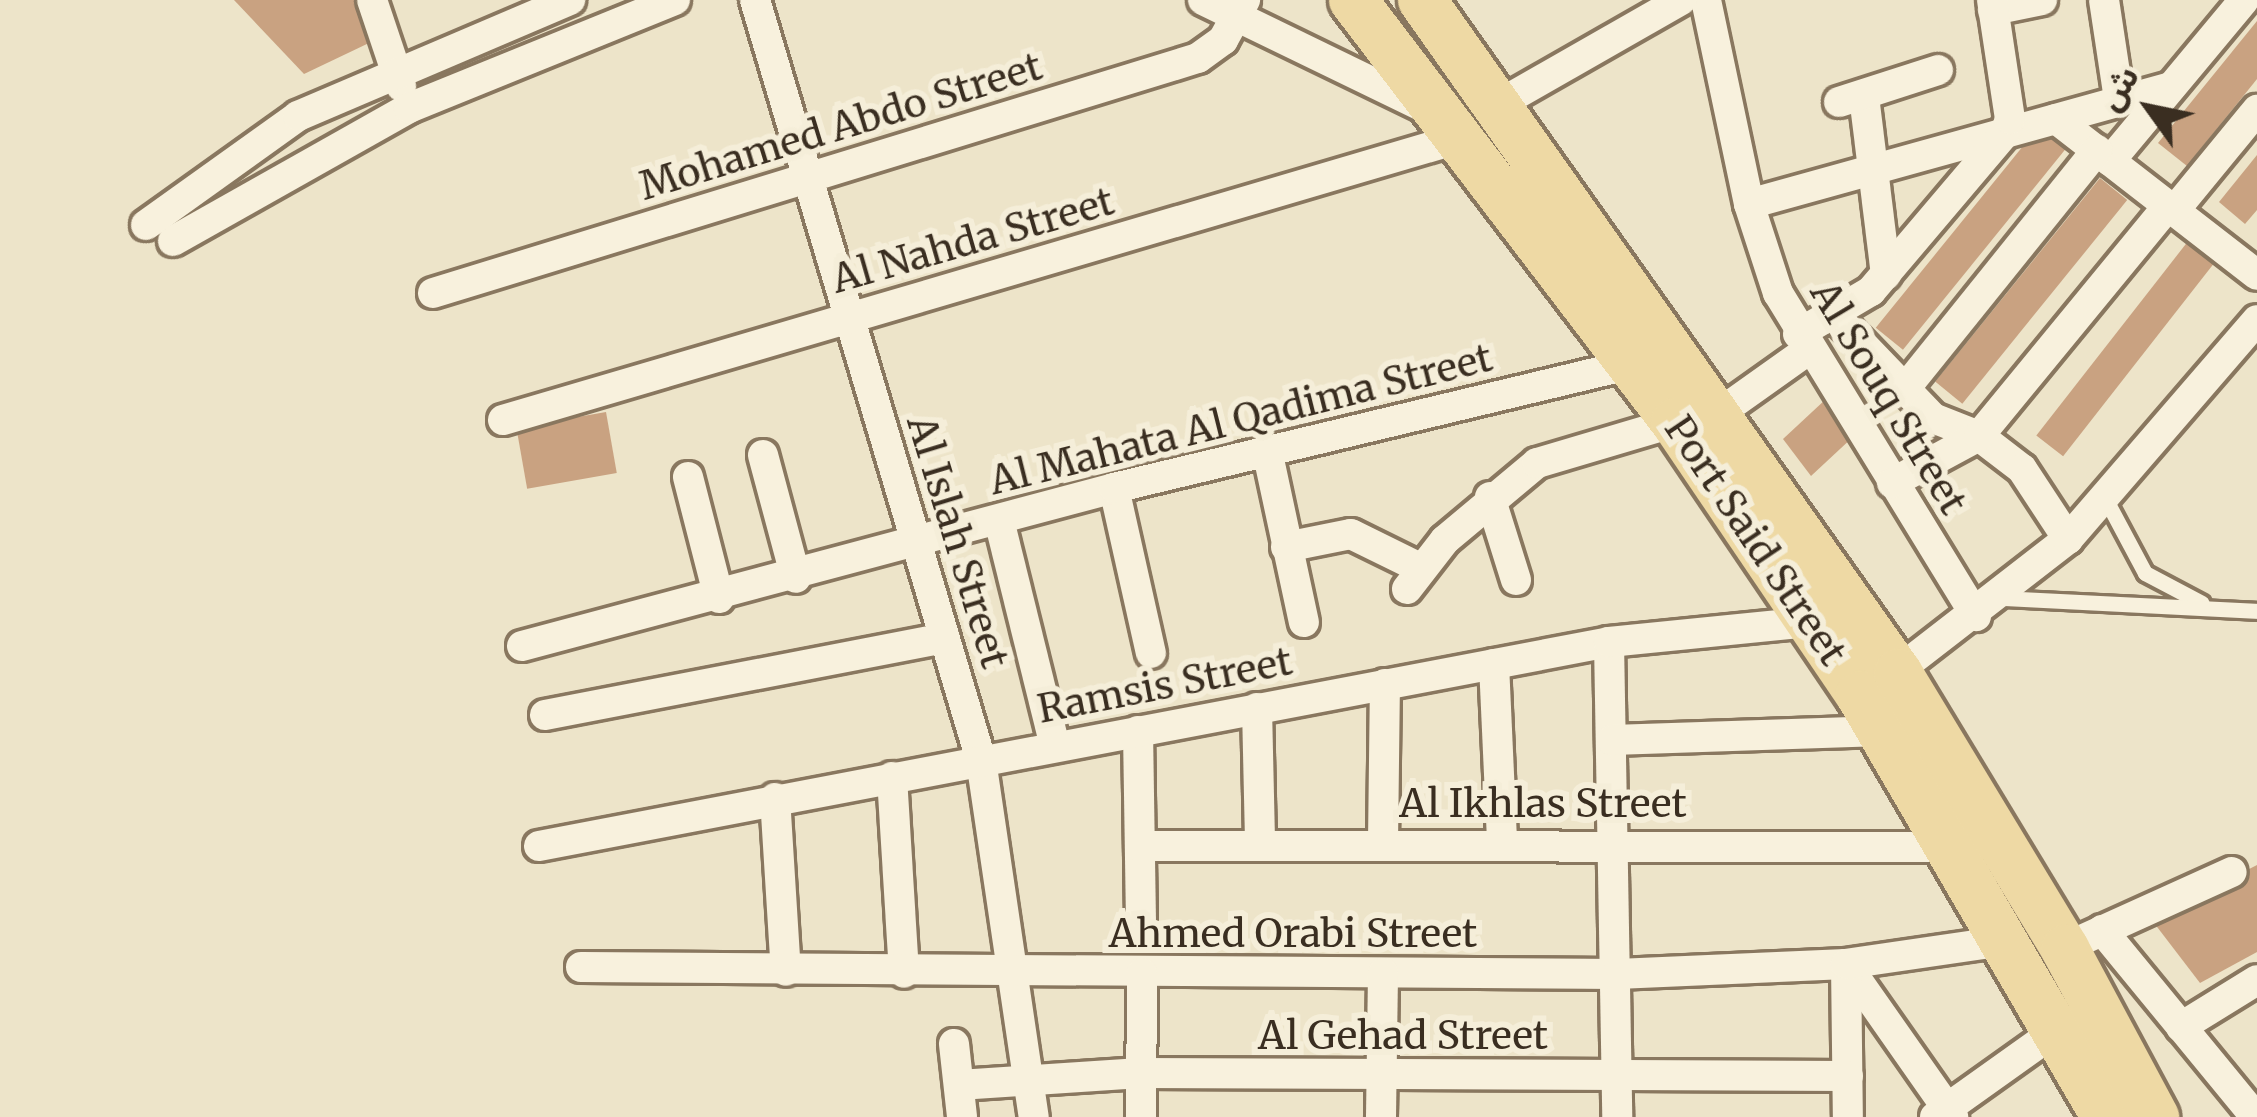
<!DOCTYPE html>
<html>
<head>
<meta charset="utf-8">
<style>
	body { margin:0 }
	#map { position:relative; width:2257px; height:1117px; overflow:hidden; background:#ede4c9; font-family:Merriweather,"Noto Sans Arabic",serif }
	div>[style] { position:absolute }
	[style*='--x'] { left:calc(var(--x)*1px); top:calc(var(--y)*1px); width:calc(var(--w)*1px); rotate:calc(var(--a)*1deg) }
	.building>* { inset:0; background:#c9a281; transform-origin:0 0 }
	.roads { filter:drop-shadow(3px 0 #89775f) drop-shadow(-3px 0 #89775f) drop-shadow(0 3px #89775f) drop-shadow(0 -3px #89775f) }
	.lane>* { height:15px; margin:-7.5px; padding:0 7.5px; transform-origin:7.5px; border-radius:7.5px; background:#f8f1dd }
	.street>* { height:30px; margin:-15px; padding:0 15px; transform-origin:15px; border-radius:15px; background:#f8f1dd }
	.primary>* { height:48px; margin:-24px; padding:0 24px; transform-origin:24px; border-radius:24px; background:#eed9a4 }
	span { translate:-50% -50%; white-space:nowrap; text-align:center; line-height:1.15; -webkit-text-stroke:12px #f5eed9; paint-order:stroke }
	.street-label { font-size:39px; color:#3a2e21 }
	.north { position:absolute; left:2089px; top:48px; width:120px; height:120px; -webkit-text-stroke:9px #f5eed9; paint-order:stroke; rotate:303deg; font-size:33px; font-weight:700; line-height:48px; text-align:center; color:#3a2e21 }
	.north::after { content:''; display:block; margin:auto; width:42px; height:54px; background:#3a2e21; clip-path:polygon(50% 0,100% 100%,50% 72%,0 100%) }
</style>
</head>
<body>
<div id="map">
	<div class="building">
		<i style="clip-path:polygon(234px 0,358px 0,369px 43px,304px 74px)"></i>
		<i style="clip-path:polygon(2257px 21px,2257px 79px,2187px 166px,2158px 143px)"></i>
		<i style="left:2040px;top:125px;width:35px;height:261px;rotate:39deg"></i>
		<i style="clip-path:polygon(2257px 155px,2257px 210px,2245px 224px,2219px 202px)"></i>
		<i style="left:2100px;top:178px;width:35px;height:262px;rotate:39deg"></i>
		<i style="left:2189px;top:240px;width:34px;height:248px;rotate:38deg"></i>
		<i style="clip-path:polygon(1826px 399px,1854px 436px,1811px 476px,1783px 439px)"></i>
		<i style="left:606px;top:412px;width:62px;height:91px;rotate:80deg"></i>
		<i style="clip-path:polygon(2257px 865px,2257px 952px,2200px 983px,2151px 919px)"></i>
	</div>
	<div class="roads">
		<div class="lane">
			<i style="--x:2105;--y:498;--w:85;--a:61.9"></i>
			<i style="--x:2145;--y:573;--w:64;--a:27.8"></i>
			<i style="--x:2002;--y:598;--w:255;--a:2.9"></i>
		</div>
		<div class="street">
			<i style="--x:372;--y:0;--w:91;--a:71.4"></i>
			<i style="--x:755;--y:0;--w:793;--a:73.44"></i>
			<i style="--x:981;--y:760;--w:361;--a:81.6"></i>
			<i style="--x:1203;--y:0;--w:252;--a:25.9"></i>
			<i style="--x:1706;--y:0;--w:208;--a:78.1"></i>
			<i style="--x:1749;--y:204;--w:94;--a:72"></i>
			<i style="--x:1778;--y:293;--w:379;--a:58.5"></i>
			<i style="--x:2104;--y:0;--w:100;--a:81.4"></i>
			<i style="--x:1993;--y:10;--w:50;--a:-11.5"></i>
			<i style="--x:1864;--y:96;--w:180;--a:83"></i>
			<i style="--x:1839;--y:102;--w:104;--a:-17.9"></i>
			<i style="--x:1492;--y:108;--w:218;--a:-29.7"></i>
			<i style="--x:2056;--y:119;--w:254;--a:37.8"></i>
			<i style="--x:2110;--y:161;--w:209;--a:-50.2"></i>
			<i style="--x:1749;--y:204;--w:438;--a:-15.5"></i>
			<i style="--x:2174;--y:211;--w:131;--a:-50.6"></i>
			<i style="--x:146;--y:225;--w:187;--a:-35.6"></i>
			<i style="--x:298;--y:116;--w:296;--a:-23.1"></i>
			<i style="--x:173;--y:241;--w:271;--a:-29.4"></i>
			<i style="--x:409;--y:108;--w:287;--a:-22.1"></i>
			<i style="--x:433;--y:293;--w:800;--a:-17.08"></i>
			<i style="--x:1198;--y:58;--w:31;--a:-36"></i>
			<i style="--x:1223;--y:40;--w:46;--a:-61.2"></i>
			<i style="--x:1835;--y:316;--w:141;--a:46.1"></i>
			<i style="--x:1933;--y:418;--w:49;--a:21.4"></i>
			<i style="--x:1979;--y:436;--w:54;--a:37.5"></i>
			<i style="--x:2022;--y:469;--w:84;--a:56.7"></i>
			<i style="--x:1798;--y:334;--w:85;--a:-30.5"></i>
			<i style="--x:1871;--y:291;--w:207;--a:-49.7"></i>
			<i style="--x:2005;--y:133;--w:15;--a:-70"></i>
			<i style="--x:2010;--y:119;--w:120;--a:-98.6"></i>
			<i style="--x:1904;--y:390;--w:308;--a:-51.2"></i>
			<i style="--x:1718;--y:414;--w:110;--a:-35.4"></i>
			<i style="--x:503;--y:420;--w:1002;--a:-16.41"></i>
			<i style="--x:1267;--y:450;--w:176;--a:77.9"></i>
			<i style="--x:763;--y:455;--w:127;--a:75"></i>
			<i style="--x:688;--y:477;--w:125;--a:75.6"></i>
			<i style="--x:1892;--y:483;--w:99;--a:-28.4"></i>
			<i style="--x:1979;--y:436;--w:298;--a:-50.6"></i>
			<i style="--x:1114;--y:488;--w:169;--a:77.4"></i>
			<i style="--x:1490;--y:497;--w:87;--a:72.6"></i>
			<i style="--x:999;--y:520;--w:233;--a:76.1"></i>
			<i style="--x:1286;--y:547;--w:66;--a:-11.3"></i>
			<i style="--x:1351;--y:534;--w:79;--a:26.2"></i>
			<i style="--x:1407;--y:589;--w:62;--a:-52.2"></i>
			<i style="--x:1445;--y:540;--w:120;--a:-39.9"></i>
			<i style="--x:1537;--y:463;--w:144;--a:-16.5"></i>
			<i style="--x:1609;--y:642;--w:475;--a:89"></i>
			<i style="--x:522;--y:646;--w:613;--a:-14.94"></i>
			<i style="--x:1114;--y:488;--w:533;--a:-13.46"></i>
			<i style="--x:1494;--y:664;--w:178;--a:87.4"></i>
			<i style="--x:1886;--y:680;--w:230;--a:-37.8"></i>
			<i style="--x:2068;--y:539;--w:289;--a:-49.2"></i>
			<i style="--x:1257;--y:708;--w:137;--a:88.7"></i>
			<i style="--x:545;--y:715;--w:407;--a:-10.9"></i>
			<i style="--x:1138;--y:731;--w:192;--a:89.1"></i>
			<i style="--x:1612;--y:740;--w:270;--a:-1.9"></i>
			<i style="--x:892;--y:777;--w:196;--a:86.5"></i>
			<i style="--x:775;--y:798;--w:173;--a:86.4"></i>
			<i style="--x:1383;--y:843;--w:159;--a:-89.3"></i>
			<i style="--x:539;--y:846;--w:1089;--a:-10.79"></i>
			<i style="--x:1609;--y:642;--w:201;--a:-5.7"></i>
			<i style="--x:1140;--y:846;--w:807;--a:0.07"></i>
			<i style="--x:2102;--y:930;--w:238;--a:50.6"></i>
			<i style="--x:2084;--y:939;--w:162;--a:-24.4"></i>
			<i style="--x:1846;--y:964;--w:187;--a:55"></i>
			<i style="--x:1846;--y:964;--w:153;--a:89.3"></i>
			<i style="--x:581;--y:967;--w:1036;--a:0.39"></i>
			<i style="--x:1617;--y:974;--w:229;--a:-2.5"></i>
			<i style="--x:1846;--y:964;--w:159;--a:-8.3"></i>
			<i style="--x:2181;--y:1027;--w:89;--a:-31.7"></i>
			<i style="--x:954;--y:1044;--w:73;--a:83.7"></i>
			<i style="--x:959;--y:1085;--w:182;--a:-3.8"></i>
			<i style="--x:1141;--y:1073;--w:707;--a:0.24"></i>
			<i style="--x:1141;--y:1117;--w:144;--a:-89.6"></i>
			<i style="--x:1381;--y:1117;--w:144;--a:-89.2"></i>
			<i style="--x:1935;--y:1117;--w:146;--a:-35.5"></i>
		</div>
		<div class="primary">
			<i style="--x:1353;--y:0;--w:531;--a:52.66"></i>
			<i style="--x:1675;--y:422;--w:330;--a:55.9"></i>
			<i style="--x:1860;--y:695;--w:488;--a:59.8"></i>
			<i style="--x:1422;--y:0;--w:824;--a:54.73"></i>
			<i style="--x:1898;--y:673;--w:323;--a:58.8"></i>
			<i style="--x:2065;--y:949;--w:191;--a:61.8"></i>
		</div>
	</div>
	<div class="street-label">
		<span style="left:841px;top:127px;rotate:-17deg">Mohamed Abdo Street</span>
		<span style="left:973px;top:241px;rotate:-16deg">Al Nahda Street</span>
		<span style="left:1888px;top:398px;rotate:59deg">Al Souq Street</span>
		<span style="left:1241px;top:420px;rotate:-14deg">Al Mahata Al Qadima Street</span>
		<span style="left:1755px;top:541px;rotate:56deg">Port Said Street</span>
		<span style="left:957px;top:542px;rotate:73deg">Al Islah Street</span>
		<span style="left:1165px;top:686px;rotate:-11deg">Ramsis Street</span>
		<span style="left:1543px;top:804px">Al Ikhlas Street</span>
		<span style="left:1293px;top:934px">Ahmed Orabi Street</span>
		<span style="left:1403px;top:1036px">Al Gehad Street</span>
	</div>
	<div class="north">ش</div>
</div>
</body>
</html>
